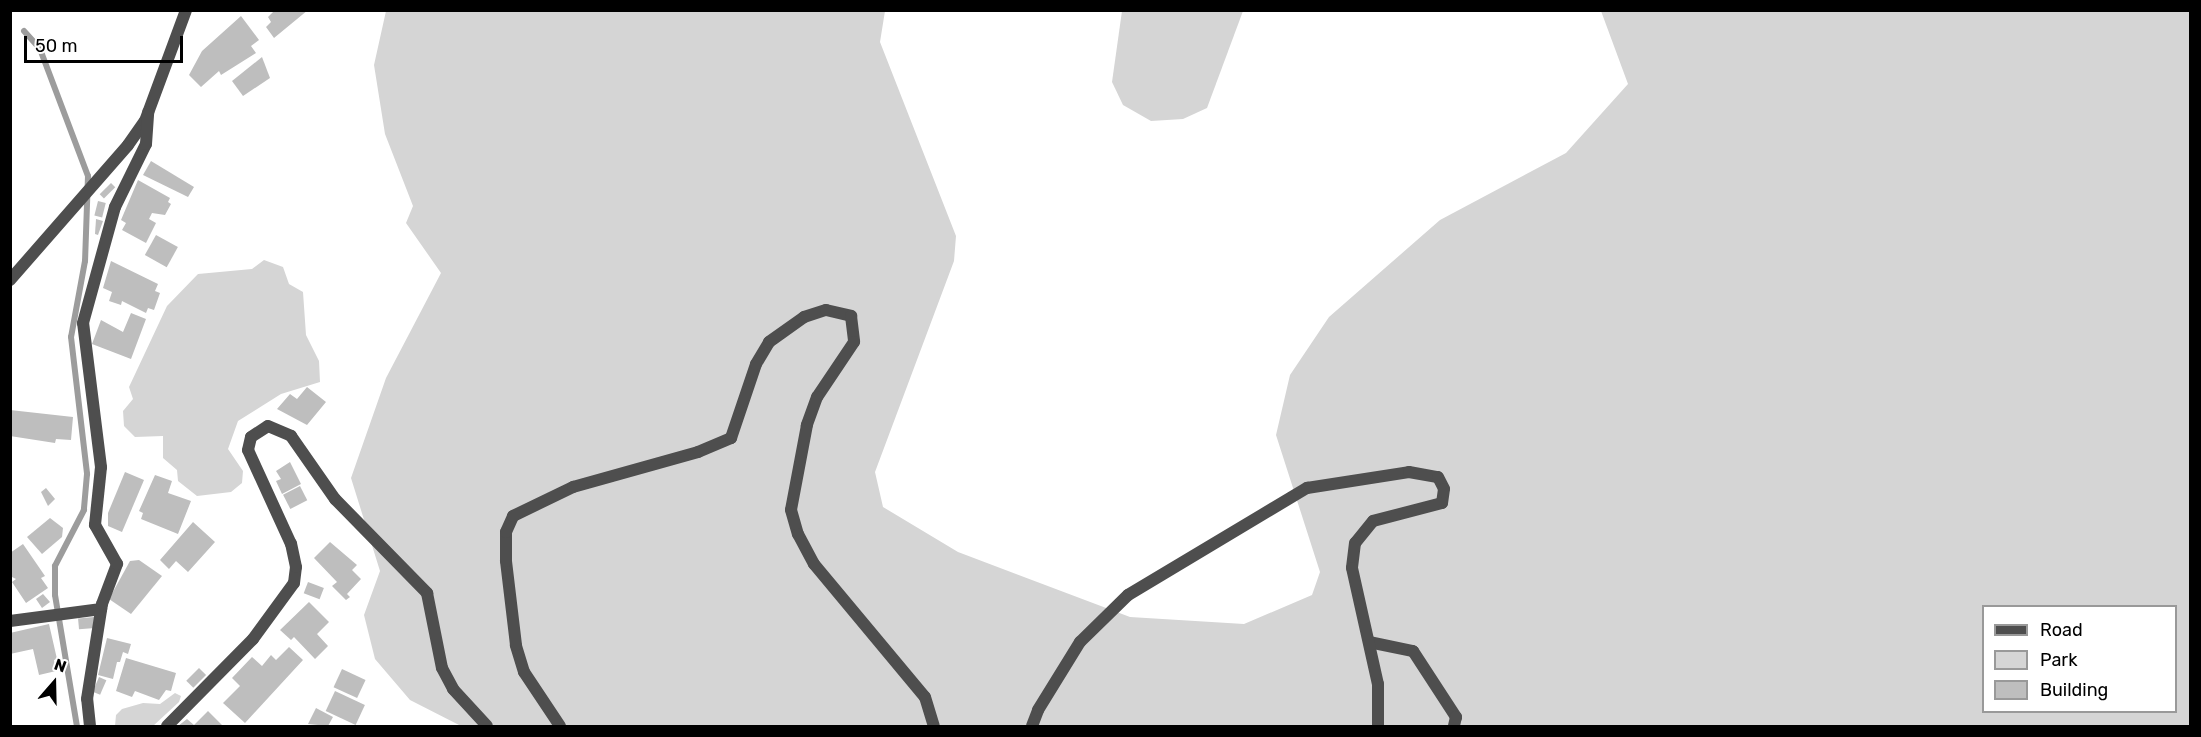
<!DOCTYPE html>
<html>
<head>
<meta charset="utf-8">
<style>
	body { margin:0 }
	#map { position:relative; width:2201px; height:737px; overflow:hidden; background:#fff; font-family:Rubik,sans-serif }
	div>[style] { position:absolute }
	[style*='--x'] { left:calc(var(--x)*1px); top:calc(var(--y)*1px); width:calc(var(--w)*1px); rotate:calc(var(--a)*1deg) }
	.green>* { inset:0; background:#d5d5d5 }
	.stream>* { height:6px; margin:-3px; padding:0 3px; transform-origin:3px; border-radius:3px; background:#9c9c9c }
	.building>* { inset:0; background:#bebebe; transform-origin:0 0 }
	.lane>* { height:12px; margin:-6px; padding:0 6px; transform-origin:6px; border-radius:6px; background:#4e4e4e }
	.street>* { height:12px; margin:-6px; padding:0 6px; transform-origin:6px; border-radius:6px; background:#4e4e4e }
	span { translate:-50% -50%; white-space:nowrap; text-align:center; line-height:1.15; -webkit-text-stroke:5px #fff; paint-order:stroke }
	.frame { position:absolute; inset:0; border:12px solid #000; pointer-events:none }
	.legend { position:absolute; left:1982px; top:605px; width:195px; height:108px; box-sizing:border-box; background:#fff; border:2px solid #999; margin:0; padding:8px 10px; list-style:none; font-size:18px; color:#000 }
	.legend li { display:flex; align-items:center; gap:12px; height:30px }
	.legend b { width:30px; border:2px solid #999 }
	.north { position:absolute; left:24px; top:653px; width:60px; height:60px; -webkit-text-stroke:4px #fff; paint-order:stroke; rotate:20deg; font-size:16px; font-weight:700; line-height:24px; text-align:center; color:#000 }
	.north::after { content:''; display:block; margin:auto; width:21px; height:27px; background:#000; clip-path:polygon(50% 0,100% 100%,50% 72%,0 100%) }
	.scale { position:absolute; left:24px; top:36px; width:159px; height:27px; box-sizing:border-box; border:3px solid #000; border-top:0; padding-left:8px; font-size:18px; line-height:21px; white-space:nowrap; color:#000; -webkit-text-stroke:4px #fff; paint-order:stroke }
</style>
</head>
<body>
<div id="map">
	<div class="green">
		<i style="clip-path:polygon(evenodd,386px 11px,885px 11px,880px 42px,956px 236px,954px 261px,875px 472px,883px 507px,958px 552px,1130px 617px,1244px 624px,1312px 595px,1320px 572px,1276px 435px,1290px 375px,1329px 317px,1440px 220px,1566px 153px,1628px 84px,1601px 11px,2190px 11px,2190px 726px,461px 726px,410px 700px,375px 659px,364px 615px,380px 571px,351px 478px,386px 378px,441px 273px,406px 223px,413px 206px,385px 134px,374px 65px,386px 11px,1984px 606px,2176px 606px,2176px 712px,1984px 712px,1984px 606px)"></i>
		<i style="clip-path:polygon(1122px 11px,1243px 11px,1207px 108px,1183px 119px,1151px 121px,1123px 105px,1112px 82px)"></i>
		<i style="clip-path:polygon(264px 260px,283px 267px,289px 284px,303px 292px,306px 335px,319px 361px,320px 382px,281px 394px,238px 421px,228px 449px,243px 471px,242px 483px,231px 492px,197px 496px,178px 481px,177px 470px,163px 458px,163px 436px,135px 437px,124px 426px,123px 411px,133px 399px,129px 387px,167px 306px,198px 274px,252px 269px)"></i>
		<i style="clip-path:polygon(175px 693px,181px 696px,179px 702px,153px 726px,115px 726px,116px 715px,122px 709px,143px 703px,160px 704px)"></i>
	</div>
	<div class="stream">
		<i style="--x:24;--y:31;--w:24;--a:48"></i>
		<i style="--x:40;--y:49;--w:136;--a:69.3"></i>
		<i style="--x:88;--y:176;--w:85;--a:92"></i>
		<i style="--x:85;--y:261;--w:77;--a:100.4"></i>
		<i style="--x:71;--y:337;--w:138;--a:83.3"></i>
		<i style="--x:87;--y:474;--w:36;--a:95"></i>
		<i style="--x:84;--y:510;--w:63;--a:117.4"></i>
		<i style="--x:55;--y:566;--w:29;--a:90"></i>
		<i style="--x:55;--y:595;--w:133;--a:80.5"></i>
	</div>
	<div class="building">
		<i style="clip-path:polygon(275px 10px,308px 10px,274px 38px,266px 27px,271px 22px,268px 17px)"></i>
		<i style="clip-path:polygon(241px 16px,259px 40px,251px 46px,256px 53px,221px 75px,219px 71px,201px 87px,189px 75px,202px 51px)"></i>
		<i style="clip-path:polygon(262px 57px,270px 78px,243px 96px,232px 81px)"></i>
		<i style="clip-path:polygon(151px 161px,194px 187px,188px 197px,143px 175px)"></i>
		<i style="clip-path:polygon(138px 180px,170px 198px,168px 202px,171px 204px,165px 215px,152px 213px,149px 219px,156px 223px,146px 243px,122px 230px,126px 223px,121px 220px)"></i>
		<i style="left:111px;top:183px;width:6px;height:16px;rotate:45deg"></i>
		<i style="left:98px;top:201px;width:8px;height:15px;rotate:14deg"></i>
		<i style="clip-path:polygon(96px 219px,103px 221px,98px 235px,95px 234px)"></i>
		<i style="left:156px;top:235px;width:25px;height:23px;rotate:29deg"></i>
		<i style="clip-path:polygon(111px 261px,158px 284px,155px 291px,160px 293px,154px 310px,148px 308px,146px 313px,122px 301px,121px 305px,109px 301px,112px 292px,103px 288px)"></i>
		<i style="clip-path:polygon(131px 313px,146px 319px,131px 359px,92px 344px,101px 320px,123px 332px)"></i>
		<i style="clip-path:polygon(307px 387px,326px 402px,307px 425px,277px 409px,290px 394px,297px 399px)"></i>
		<i style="clip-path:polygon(10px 410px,73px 417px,71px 440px,56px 439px,55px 443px,10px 436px)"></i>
		<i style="clip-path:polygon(290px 462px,301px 484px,282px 494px,276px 481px,281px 479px,276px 471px)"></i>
		<i style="clip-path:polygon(125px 472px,144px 480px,122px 532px,108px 526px,108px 513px)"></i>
		<i style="clip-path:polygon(155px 475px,172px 481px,168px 493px,191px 501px,178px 534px,141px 519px,143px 513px,139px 511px)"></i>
		<i style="left:300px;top:486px;width:16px;height:19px;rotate:63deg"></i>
		<i style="clip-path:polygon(46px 488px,55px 499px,48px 506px,41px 492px)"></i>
		<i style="clip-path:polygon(50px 518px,63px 528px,62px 537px,42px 554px,27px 537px)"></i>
		<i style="clip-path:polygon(193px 522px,215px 542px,188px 572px,176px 561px,169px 569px,160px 560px)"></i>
		<i style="clip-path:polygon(330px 542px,357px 565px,352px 570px,361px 579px,347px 594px,350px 597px,346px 600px,332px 586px,337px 582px,314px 558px)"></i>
		<i style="clip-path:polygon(23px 544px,45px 576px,41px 578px,48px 588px,26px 603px,12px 582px,16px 579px,10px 576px,10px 553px)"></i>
		<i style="clip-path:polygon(139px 560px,162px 576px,131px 614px,109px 599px,130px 561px)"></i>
		<i style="left:308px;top:582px;width:17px;height:12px;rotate:21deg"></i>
		<i style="clip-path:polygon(43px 594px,50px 602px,42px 608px,36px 599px)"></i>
		<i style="clip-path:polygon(309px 602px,329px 622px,317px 634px,328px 646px,315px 659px,294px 637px,291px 640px,280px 630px)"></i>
		<i style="left:94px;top:617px;width:11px;height:16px;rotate:85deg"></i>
		<i style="clip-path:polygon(49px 624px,57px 659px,54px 660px,56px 671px,39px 675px,33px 649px,10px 654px,10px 633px)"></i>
		<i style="clip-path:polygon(107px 638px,131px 644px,128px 654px,123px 652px,120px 662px,117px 662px,113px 679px,98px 675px)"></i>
		<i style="clip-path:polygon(289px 647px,303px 660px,245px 723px,223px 703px,240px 686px,232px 678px,252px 657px,262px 666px,271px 655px,276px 660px)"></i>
		<i style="clip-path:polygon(126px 658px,176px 673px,171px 691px,166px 690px,159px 700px,135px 691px,132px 697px,116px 691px)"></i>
		<i style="left:199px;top:668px;width:10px;height:18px;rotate:45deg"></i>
		<i style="left:342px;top:669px;width:26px;height:20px;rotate:25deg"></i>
		<i style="left:99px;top:677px;width:8px;height:16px;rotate:23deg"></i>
		<i style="left:335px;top:691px;width:33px;height:22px;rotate:25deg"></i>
		<i style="clip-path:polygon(316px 708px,333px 717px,328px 726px,308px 724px)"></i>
		<i style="clip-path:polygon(208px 711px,223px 726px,178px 726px,187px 719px,194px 725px)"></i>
	</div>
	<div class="lane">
		<i style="--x:10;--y:621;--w:92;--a:-7.5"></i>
	</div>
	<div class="street">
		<i style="--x:10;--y:280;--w:179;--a:-48.8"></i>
		<i style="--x:128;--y:145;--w:29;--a:-55"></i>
		<i style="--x:145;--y:121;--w:118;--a:-69.7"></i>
		<i style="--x:1369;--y:642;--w:45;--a:11.6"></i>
		<i style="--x:1413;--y:651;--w:79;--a:56.9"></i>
		<i style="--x:1456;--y:717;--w:9;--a:103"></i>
		<i style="--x:90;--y:726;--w:27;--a:-96"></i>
		<i style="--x:87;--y:699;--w:96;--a:-81"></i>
		<i style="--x:102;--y:604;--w:43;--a:-69.4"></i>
		<i style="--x:117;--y:564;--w:45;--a:-119.4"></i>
		<i style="--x:95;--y:525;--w:58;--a:-84.1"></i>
		<i style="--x:101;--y:467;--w:145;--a:-97.1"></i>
		<i style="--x:83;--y:323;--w:120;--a:-74.6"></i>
		<i style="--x:115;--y:207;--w:70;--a:-63.8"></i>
		<i style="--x:146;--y:144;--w:32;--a:-86"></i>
		<i style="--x:167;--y:726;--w:122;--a:-45.3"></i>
		<i style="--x:253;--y:639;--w:69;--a:-53.8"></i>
		<i style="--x:294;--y:583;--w:16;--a:-83"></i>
		<i style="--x:296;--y:567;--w:24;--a:-102"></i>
		<i style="--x:291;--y:544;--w:103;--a:-114.6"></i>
		<i style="--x:248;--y:450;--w:13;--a:-77"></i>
		<i style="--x:251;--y:437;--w:20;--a:-33"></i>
		<i style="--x:268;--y:426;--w:25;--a:23"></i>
		<i style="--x:291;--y:436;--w:77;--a:55.1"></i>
		<i style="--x:335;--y:499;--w:132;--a:45.6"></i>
		<i style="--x:427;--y:593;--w:76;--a:78.7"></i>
		<i style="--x:442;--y:668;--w:24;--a:62"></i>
		<i style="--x:453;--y:689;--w:50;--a:47.4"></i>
		<i style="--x:560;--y:726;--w:65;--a:-123.7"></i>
		<i style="--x:524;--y:672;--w:28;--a:-107"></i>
		<i style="--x:516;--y:645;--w:85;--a:-96.8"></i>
		<i style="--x:506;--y:561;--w:29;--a:-90"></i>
		<i style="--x:506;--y:532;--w:17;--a:-66"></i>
		<i style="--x:513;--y:516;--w:67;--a:-25.8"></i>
		<i style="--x:573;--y:487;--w:130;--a:-15.6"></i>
		<i style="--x:698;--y:452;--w:36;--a:-23"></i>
		<i style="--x:731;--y:438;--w:78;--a:-71.3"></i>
		<i style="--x:756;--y:364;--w:26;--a:-59"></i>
		<i style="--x:769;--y:342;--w:43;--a:-35.5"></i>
		<i style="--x:804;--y:317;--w:23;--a:-18"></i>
		<i style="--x:826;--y:310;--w:26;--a:13"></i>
		<i style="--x:851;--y:316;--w:26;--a:83"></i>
		<i style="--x:854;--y:342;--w:66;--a:123.9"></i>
		<i style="--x:817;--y:397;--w:30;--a:110"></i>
		<i style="--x:807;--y:425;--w:86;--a:100.7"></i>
		<i style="--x:791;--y:510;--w:25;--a:74"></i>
		<i style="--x:798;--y:534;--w:34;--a:62"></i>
		<i style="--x:814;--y:564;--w:173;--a:50.2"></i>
		<i style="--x:925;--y:697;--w:30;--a:73"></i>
		<i style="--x:1032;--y:726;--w:17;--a:-69"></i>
		<i style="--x:1038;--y:710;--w:80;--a:-58.3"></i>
		<i style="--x:1080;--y:642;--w:67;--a:-44.4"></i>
		<i style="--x:1128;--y:595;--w:209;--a:-30.9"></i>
		<i style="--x:1307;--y:488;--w:103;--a:-8.9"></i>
		<i style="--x:1409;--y:472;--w:29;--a:10"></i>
		<i style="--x:1438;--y:477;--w:13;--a:63"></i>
		<i style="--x:1444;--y:489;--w:14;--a:98"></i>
		<i style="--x:1442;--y:503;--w:71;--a:165.4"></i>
		<i style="--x:1373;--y:521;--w:28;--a:129"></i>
		<i style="--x:1355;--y:543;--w:25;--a:97"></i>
		<i style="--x:1352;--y:568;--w:119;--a:77.4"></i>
		<i style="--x:1378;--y:684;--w:42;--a:90"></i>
	</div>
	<div class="frame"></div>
	<ul class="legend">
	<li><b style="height:8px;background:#4e4e4e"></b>Road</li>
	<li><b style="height:16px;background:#d5d5d5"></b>Park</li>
	<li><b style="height:16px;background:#bebebe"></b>Building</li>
	</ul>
	<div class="north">N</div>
	<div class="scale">50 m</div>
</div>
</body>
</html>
